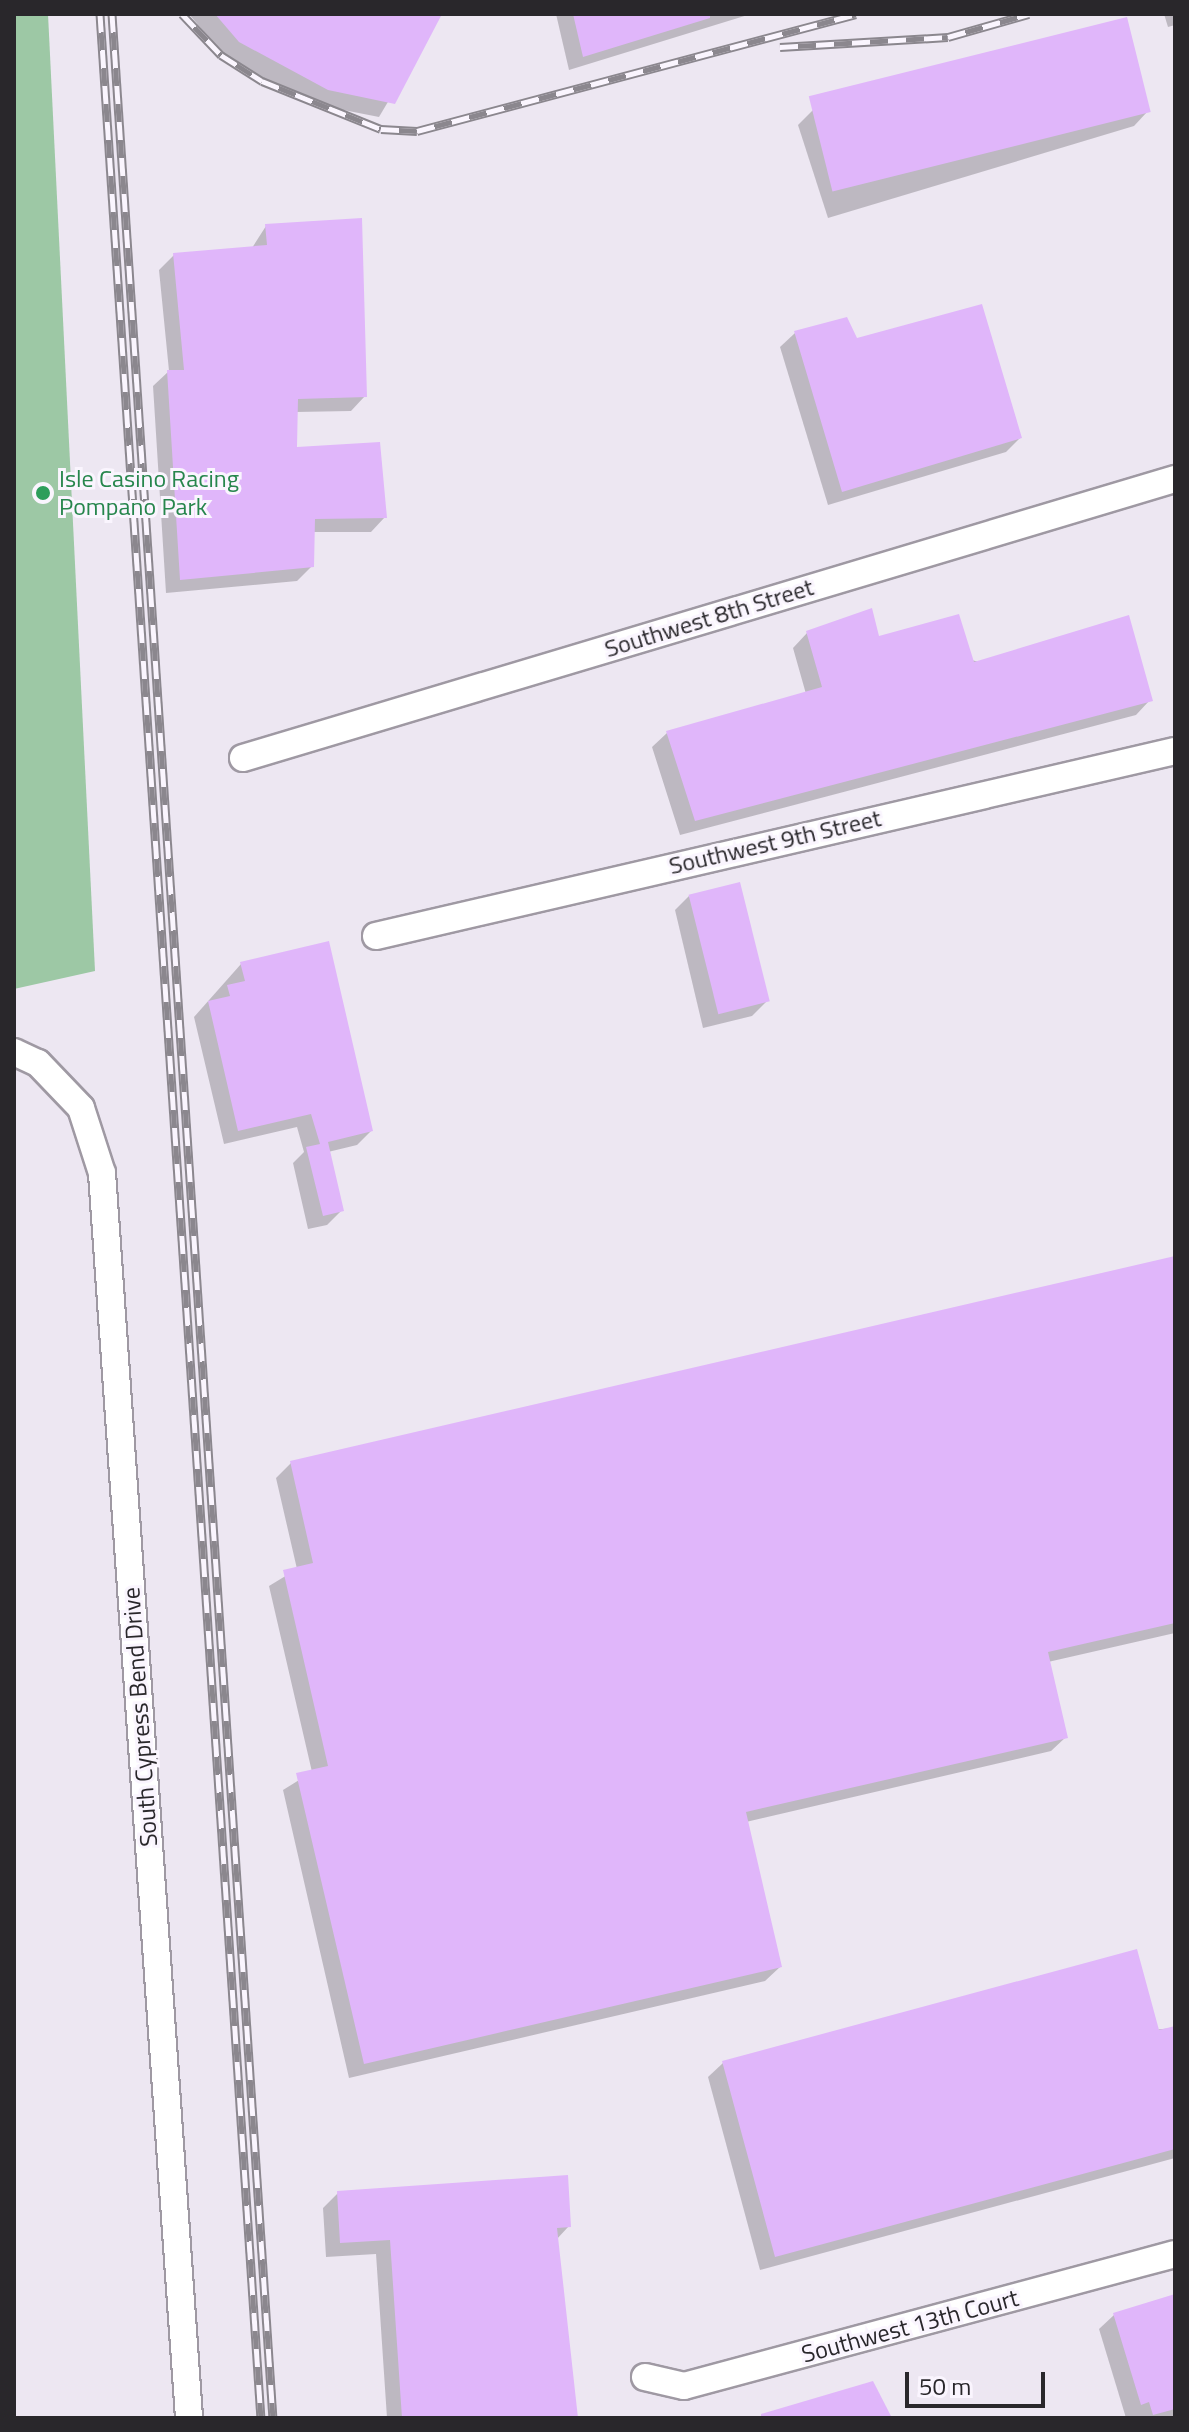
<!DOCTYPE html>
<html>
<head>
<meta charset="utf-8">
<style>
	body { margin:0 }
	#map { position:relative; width:1189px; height:2432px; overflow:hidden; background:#ede7f2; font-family:"Titillium Web",sans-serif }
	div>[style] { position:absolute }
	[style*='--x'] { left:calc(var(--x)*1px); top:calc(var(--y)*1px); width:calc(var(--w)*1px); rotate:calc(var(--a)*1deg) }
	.green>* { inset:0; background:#9dc8a5 }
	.shadow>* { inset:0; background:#0003 }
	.building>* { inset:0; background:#e0b6fa; transform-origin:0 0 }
	.roads { filter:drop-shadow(2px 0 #9f99a3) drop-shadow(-2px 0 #9f99a3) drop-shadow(0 2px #9f99a3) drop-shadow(0 -2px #9f99a3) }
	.minor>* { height:26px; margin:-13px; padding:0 13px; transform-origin:13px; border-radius:13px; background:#fff }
	.rail>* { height:9px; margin-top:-4.5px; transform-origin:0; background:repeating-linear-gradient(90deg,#faf5fe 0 18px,#8b878e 0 36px); box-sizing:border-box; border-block:2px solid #8b878e }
	.dots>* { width:22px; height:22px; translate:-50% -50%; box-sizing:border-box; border:4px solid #faf5fe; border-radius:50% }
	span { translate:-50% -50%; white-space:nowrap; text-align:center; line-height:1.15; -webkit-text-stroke:6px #faf5fe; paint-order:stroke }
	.leisure-label { font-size:24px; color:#27864d }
	.left { translate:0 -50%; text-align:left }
	.street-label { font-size:24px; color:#29272b }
	.frame { position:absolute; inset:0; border:16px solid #29272b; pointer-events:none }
	.scale { position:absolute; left:905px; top:2372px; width:140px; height:36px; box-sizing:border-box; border:4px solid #29272b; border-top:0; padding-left:10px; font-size:24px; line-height:28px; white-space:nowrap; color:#29272b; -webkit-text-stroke:6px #faf5fe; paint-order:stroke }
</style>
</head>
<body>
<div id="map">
	<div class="green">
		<i style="clip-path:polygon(14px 14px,48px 14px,95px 971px,14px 989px)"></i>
	</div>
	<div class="shadow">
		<i style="clip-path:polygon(189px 14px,440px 14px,379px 117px,313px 104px,225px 57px)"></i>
		<i style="clip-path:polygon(556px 14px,751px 14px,569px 70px)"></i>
		<i style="clip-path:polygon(1164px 14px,1175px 14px,1175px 25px,1168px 27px)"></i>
		<i style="clip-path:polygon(1125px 20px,1148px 111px,1134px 126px,828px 218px,798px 125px,813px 110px)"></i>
		<i style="clip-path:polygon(266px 226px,365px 396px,351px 411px,296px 412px,295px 449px,385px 517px,371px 532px,312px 532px,312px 566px,297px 581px,166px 593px,153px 386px,169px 371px,159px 270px,174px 255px,252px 248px)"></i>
		<i style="clip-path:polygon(795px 333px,856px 340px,1020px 438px,1006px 452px,828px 505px,780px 347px)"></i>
		<i style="clip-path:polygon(807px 633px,877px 639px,1150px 700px,1136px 715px,680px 835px,652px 747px,667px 733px,806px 694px,793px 648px)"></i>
		<i style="clip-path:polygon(689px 896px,766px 1002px,752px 1016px,703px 1028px,675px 910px)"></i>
		<i style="clip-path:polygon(241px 964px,371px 1131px,357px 1145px,328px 1152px,342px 1210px,327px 1225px,308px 1229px,293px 1163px,304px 1152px,297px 1127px,224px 1144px,194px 1017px)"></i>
		<i style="clip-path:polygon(1175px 1258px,1175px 1633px,1048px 1662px,1066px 1737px,1051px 1751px,746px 1822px,780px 1967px,765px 1981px,349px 2078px,283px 1790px,312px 1772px,269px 1586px,297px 1569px,276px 1478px,291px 1463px)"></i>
		<i style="clip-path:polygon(1175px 2028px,1175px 2158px,760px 2270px,708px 2077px,723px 2063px)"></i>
		<i style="clip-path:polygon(338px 2193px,569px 2226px,556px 2240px,574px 2418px,387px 2418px,376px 2254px,326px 2257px,323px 2208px)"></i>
		<i style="clip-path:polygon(1175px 2296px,1175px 2418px,1126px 2418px,1099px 2329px,1114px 2315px)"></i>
	</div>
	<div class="building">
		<i style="clip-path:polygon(215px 14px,442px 14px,395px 104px,328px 90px,239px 42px)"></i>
		<i style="clip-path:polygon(573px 14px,710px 14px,710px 18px,583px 57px)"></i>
		<i style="left:1127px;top:17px;width:98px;height:328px;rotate:76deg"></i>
		<i style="clip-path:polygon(362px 218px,367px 397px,298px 399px,297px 447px,380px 442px,387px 518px,315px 519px,314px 567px,180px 580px,167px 370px,184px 370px,173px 253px,267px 245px,265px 224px)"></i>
		<i style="clip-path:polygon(982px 304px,1022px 438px,842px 492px,794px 331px,847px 317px,857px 338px)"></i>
		<i style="clip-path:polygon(872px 608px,879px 636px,959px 614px,974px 662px,1129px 615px,1153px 701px,695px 821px,666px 731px,822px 687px,806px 631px)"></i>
		<i style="left:740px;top:882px;width:123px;height:53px;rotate:76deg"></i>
		<i style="clip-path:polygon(329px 941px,373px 1131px,328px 1142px,344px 1211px,323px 1216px,306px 1147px,320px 1144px,311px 1114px,238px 1131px,208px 1001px,230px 996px,227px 985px,245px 981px,240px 962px)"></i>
		<i style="clip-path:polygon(1175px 1256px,1175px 1623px,1048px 1652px,1068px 1738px,746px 1812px,782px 1967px,364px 2064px,296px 1773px,328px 1766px,283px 1570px,313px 1563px,290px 1461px)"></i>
		<i style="clip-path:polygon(1137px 1949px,1159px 2030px,1175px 2026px,1175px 2149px,775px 2257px,722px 2061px)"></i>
		<i style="clip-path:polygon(568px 2175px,571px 2227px,557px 2228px,578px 2418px,402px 2418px,390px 2240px,340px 2243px,337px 2191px)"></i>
		<i style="clip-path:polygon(1175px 2294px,1175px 2409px,1153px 2415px,1149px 2402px,1141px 2405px,1113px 2313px)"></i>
		<i style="clip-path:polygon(873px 2381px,892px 2418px,761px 2418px,761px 2414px)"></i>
	</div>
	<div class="roads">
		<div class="minor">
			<i style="--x:243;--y:758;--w:973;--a:-16.67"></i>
			<i style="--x:376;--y:936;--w:820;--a:-13.04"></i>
			<i style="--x:14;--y:1052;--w:26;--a:25"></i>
			<i style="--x:38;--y:1063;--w:62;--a:46.3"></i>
			<i style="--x:81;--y:1108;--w:68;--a:72.1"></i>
			<i style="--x:102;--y:1173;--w:1248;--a:86"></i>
			<i style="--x:645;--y:2377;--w:40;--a:13"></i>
			<i style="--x:684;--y:2386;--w:508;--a:-15.05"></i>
		</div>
	</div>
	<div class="rail">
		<i style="--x:100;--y:14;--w:2409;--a:86.17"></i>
		<i style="--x:112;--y:14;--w:2409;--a:86.17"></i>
		<i style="--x:182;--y:14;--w:57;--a:46.4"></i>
		<i style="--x:221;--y:55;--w:49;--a:32.4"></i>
		<i style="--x:262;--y:81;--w:128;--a:22"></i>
		<i style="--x:381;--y:129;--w:36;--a:3"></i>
		<i style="--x:417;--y:131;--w:454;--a:-14.9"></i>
		<i style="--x:780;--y:47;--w:168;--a:-3.4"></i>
		<i style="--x:948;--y:37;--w:84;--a:-15.9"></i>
	</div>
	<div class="dots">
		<i style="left:43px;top:493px;background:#2e9e5b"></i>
	</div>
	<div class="leisure-label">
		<span class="left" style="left:59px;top:493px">Isle Casino Racing<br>Pompano Park</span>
	</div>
	<div class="street-label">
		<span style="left:709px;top:618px;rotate:-17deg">Southwest 8th Street</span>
		<span style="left:775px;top:842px;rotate:-13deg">Southwest 9th Street</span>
		<span style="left:140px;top:1717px;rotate:-94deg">South Cypress Bend Drive</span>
		<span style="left:910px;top:2326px;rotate:-15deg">Southwest 13th Court</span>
	</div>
	<div class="frame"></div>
	<div class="scale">50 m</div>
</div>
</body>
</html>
